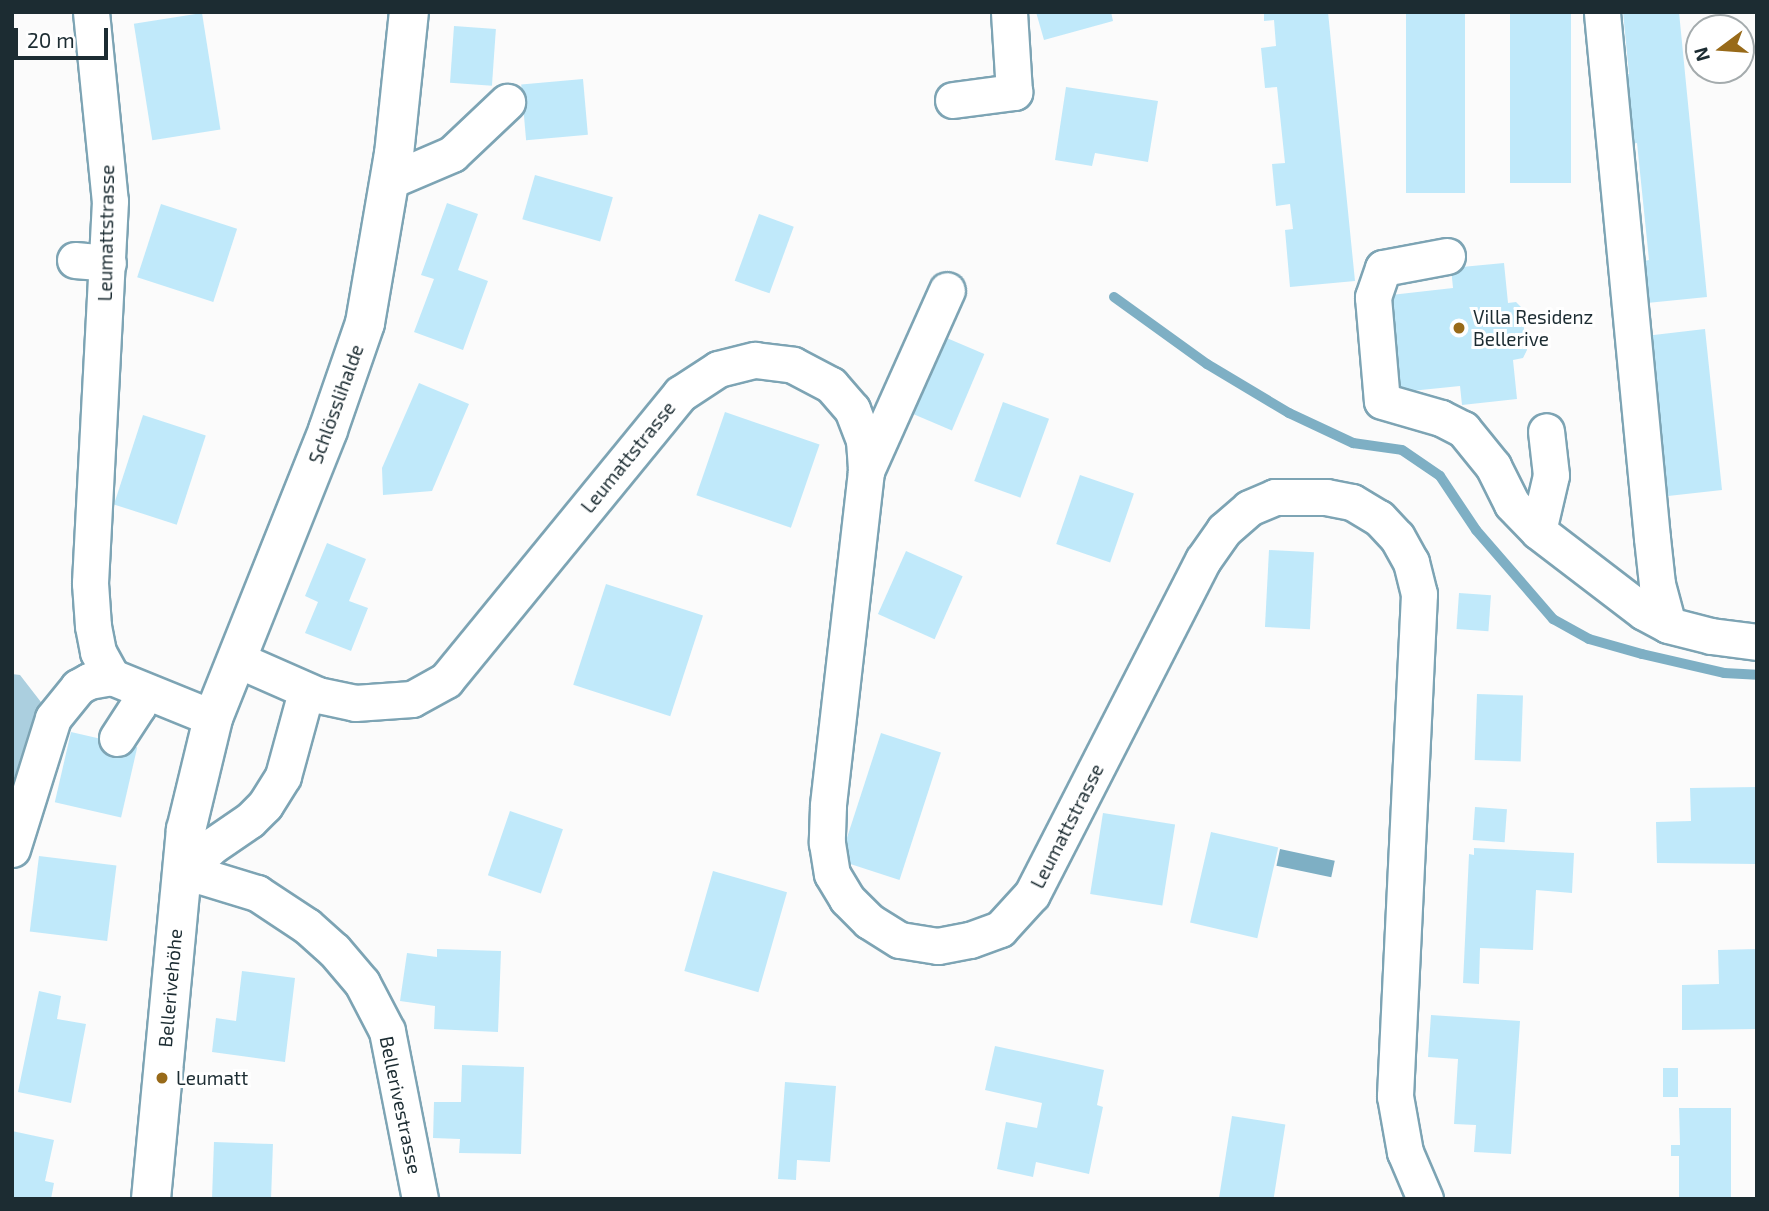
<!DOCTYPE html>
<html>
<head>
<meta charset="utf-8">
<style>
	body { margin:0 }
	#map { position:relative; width:1769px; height:1211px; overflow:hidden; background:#fbfbfb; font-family:"Exo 2",sans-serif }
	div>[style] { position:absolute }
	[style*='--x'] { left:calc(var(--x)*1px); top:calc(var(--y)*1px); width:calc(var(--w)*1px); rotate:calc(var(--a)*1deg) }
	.green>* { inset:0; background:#abcfdf }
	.water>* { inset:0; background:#7eafc4; transform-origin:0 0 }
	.stream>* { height:10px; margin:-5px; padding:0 5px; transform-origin:5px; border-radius:5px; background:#7eafc4 }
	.building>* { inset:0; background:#c0e9fa; transform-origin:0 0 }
	.roads { filter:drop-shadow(2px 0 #7da4b4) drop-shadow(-2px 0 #7da4b4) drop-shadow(0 2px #7da4b4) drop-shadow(0 -2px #7da4b4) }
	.minor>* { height:35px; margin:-17.5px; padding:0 17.5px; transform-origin:17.5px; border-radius:17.5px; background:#fff }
	.major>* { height:38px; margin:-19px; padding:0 19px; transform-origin:19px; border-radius:19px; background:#fff }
	.dots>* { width:19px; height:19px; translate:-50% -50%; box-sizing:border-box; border:4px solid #fff; border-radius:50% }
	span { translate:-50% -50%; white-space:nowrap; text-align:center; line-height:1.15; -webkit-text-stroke:6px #fff; paint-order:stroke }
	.street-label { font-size:19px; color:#1c2c32 }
	.poi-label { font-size:19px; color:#1c2c32 }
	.left { translate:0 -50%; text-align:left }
	.frame { position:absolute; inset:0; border:14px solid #1c2c32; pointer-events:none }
	.north { position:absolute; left:1685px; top:14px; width:70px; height:70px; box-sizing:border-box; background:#fff; border:2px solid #a4abad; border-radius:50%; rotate:254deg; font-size:19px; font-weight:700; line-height:28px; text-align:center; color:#1c2c32 }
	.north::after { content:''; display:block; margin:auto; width:24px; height:32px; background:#986a19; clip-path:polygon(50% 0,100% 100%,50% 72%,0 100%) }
	.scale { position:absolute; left:14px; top:28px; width:94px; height:32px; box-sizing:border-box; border:4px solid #1c2c32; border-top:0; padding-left:9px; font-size:21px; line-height:24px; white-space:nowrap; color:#1c2c32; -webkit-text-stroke:5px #fff; paint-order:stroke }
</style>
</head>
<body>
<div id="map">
	<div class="green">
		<i style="clip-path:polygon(12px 674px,20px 675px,44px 706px,28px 735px,12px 785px)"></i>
	</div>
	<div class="water">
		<i style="left:1280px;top:849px;width:56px;height:17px;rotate:12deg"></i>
	</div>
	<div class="stream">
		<i style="--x:1114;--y:297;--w:115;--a:35.8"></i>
		<i style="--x:1207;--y:364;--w:96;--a:30.9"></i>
		<i style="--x:1289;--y:413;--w:71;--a:25.1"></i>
		<i style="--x:1353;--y:443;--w:49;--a:8.1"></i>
		<i style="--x:1402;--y:450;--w:46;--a:34.4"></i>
		<i style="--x:1440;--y:476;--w:65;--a:56.3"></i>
		<i style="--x:1476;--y:530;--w:118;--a:49.1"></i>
		<i style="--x:1553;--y:619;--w:41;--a:29.1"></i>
		<i style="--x:1589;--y:639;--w:55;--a:15.8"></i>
		<i style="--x:1642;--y:654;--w:84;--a:13"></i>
		<i style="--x:1724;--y:673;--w:33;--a:3"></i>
	</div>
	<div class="building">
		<i style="clip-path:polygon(1036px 12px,1111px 12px,1113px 21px,1044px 40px)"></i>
		<i style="clip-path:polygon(1264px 12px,1328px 12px,1355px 281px,1290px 287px,1285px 230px,1293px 229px,1290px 204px,1276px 206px,1272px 164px,1285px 163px,1277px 87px,1265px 88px,1261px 48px,1276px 46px,1274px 20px,1264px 21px)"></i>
		<i style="left:1406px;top:12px;width:59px;height:181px"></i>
		<i style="left:1510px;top:12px;width:61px;height:171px"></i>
		<i style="clip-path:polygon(1623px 12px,1679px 12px,1707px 297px,1647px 303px,1644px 261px,1649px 260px,1637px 143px,1624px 145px,1617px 75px,1629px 74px)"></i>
		<i style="left:202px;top:13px;width:118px;height:69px;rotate:81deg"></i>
		<i style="left:454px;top:26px;width:42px;height:57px;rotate:4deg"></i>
		<i style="left:583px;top:79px;width:56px;height:62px;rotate:85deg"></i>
		<i style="clip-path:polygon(1066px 87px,1158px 101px,1148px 162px,1095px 153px,1092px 166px,1055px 160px)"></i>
		<i style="left:535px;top:175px;width:81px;height:46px;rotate:16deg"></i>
		<i style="clip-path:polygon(447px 203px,478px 214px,458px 270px,488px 281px,463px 350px,414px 332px,434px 279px,421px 275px)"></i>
		<i style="left:161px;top:204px;width:80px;height:77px;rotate:18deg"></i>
		<i style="left:759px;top:214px;width:37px;height:71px;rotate:20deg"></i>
		<i style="clip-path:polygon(1504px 263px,1508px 303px,1516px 302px,1521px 307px,1527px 350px,1523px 358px,1513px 360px,1517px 399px,1462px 405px,1460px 386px,1401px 392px,1391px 295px,1453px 288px,1451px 268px)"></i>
		<i style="clip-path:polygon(1705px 329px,1722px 490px,1668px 496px,1663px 458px,1654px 459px,1645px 336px)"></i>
		<i style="left:942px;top:336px;width:46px;height:83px;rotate:23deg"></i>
		<i style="clip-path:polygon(419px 383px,469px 404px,432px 491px,383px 495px,382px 468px)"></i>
		<i style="left:1003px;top:402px;width:49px;height:84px;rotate:20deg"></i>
		<i style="left:725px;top:412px;width:100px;height:88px;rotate:19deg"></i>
		<i style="left:143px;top:415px;width:66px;height:94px;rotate:18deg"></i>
		<i style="left:1080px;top:475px;width:57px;height:73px;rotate:19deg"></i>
		<i style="clip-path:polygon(327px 543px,366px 559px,349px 601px,368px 608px,351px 651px,305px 633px,318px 602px,305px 596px)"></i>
		<i style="left:1269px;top:550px;width:45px;height:77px;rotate:3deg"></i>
		<i style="left:906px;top:551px;width:62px;height:69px;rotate:24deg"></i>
		<i style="left:606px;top:584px;width:102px;height:106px;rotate:18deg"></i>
		<i style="left:1459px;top:593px;width:32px;height:36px;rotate:4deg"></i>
		<i style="left:1477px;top:694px;width:46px;height:66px;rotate:2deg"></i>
		<i style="left:71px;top:732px;width:68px;height:72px;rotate:13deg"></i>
		<i style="left:881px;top:733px;width:63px;height:134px;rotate:18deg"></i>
		<i style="clip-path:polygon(1757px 787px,1757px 864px,1657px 863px,1656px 822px,1691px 821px,1690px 788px)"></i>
		<i style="left:1475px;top:807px;width:32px;height:33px;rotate:4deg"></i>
		<i style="left:510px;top:811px;width:56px;height:68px;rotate:19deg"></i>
		<i style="left:1103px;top:813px;width:73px;height:82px;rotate:9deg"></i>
		<i style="left:1211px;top:832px;width:69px;height:93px;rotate:13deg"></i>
		<i style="clip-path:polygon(1474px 848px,1574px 853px,1572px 893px,1536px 890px,1533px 950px,1480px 948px,1479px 984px,1463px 983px,1469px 854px,1474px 855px)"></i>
		<i style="left:39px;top:856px;width:78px;height:76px;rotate:7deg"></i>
		<i style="left:713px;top:871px;width:77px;height:104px;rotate:16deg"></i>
		<i style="clip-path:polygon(437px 949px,501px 951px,498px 1032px,434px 1029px,435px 1006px,400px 1001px,407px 953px,437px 957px)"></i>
		<i style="clip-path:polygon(1757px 949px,1757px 1029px,1682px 1030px,1682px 985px,1719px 984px,1718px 950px)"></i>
		<i style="clip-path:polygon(242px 971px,295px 978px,285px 1062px,212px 1052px,216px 1018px,236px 1021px)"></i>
		<i style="clip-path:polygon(39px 991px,61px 996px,57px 1019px,86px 1024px,71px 1103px,18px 1092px)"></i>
		<i style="clip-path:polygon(1431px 1015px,1520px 1021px,1511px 1154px,1474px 1152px,1476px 1125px,1454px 1124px,1458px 1059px,1428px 1057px)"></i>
		<i style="clip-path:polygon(995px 1046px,1104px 1070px,1097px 1105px,1103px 1107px,1089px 1174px,1036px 1162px,1033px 1177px,997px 1169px,1006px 1122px,1037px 1128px,1042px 1103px,985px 1090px)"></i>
		<i style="clip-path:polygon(462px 1065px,524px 1067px,521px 1154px,459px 1153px,460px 1139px,433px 1138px,434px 1102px,461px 1102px)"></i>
		<i style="left:1663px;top:1068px;width:15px;height:29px"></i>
		<i style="clip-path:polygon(785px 1082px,836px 1086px,830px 1162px,797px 1160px,796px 1180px,778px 1179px)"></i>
		<i style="clip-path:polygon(1679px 1108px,1731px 1108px,1731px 1199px,1679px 1199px,1679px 1156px,1671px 1156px,1671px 1145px,1680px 1145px)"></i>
		<i style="left:1232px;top:1116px;width:54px;height:84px;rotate:9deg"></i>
		<i style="clip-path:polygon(12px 1131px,54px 1140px,45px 1181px,54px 1183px,51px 1199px,12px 1199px)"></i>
		<i style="left:214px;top:1142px;width:59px;height:57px;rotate:2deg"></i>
	</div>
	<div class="roads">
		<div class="minor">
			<i style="--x:91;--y:12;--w:190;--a:84.3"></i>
			<i style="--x:110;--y:201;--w:383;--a:93"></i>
			<i style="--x:90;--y:583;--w:43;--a:86"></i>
			<i style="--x:93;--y:626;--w:26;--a:79"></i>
			<i style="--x:98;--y:652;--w:29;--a:61"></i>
			<i style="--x:112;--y:677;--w:109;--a:22.1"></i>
			<i style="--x:1602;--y:13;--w:527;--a:84.56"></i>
			<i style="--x:1652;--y:538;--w:46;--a:83.8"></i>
			<i style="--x:1657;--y:584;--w:42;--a:75"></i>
			<i style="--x:953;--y:100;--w:62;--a:-7.5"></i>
			<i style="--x:1014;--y:92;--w:80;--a:-93.6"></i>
			<i style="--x:389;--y:181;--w:69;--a:-23.2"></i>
			<i style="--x:452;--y:154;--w:76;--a:-43.4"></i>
			<i style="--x:1447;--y:256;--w:65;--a:169.4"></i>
			<i style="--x:1383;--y:268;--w:31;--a:109"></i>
			<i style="--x:1373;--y:297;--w:104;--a:85.1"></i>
			<i style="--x:1382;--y:401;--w:61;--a:16.1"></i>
			<i style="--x:1441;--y:418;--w:25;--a:27"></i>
			<i style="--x:1463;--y:429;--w:48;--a:51"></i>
			<i style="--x:1493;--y:466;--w:42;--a:63.4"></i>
			<i style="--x:1512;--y:504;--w:37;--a:46"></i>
			<i style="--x:1538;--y:531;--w:133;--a:37.4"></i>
			<i style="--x:1644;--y:612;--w:27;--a:28"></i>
			<i style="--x:1668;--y:625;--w:44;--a:14.3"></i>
			<i style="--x:1711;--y:636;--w:46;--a:7.4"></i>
			<i style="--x:75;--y:260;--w:33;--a:5"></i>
			<i style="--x:866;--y:471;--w:198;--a:-65.9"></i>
			<i style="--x:1538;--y:531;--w:57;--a:-76.9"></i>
			<i style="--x:1551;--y:475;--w:44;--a:-96.5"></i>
			<i style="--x:236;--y:659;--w:90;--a:23.7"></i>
			<i style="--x:318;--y:695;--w:38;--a:12"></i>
			<i style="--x:355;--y:703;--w:57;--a:-4"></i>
			<i style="--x:412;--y:699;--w:39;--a:-29"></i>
			<i style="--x:446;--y:680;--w:370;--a:-50.7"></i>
			<i style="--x:680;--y:394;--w:45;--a:-33.3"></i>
			<i style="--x:718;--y:369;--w:38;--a:-14"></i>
			<i style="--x:755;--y:360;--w:38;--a:7"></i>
			<i style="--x:793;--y:365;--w:43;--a:27.8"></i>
			<i style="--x:831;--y:385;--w:32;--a:49"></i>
			<i style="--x:852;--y:409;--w:33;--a:69"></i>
			<i style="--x:864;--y:440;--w:31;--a:86"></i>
			<i style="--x:866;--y:471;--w:337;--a:96.5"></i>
			<i style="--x:828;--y:806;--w:37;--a:92"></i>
			<i style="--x:827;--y:843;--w:31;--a:81"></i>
			<i style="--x:832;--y:874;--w:29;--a:59"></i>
			<i style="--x:847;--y:899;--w:31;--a:45"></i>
			<i style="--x:869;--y:921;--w:36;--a:32"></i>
			<i style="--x:900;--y:940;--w:38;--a:9"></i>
			<i style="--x:938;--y:946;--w:33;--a:-11"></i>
			<i style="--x:970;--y:940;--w:32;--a:-20"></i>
			<i style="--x:1000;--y:929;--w:47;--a:-47.6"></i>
			<i style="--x:1032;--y:894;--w:375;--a:-62.9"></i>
			<i style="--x:1203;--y:560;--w:37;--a:-55"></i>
			<i style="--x:1224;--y:530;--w:33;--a:-41"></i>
			<i style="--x:1249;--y:508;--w:28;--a:-23"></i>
			<i style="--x:1275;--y:497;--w:51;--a:0"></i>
			<i style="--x:1326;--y:497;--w:26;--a:11"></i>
			<i style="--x:1352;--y:502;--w:31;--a:31"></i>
			<i style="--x:1379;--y:518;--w:26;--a:47"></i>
			<i style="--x:1397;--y:537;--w:29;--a:61"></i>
			<i style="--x:1411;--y:562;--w:33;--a:76"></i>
			<i style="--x:1419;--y:594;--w:503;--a:92.74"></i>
			<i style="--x:1395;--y:1096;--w:57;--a:79.9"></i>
			<i style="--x:1405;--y:1152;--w:51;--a:66.9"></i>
			<i style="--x:117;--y:738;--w:38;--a:-57"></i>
			<i style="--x:138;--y:706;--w:16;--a:-68"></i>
			<i style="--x:12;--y:849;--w:137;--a:-72.6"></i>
			<i style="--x:53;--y:718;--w:40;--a:-51"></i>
			<i style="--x:78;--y:687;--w:13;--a:-29"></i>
			<i style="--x:89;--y:681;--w:23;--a:-10"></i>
			<i style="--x:180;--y:877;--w:21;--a:-3"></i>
			<i style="--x:201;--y:876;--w:59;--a:16.9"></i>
			<i style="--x:257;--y:893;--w:60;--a:33.4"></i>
			<i style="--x:307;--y:926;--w:36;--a:42"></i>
			<i style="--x:334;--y:950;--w:43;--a:49.7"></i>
			<i style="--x:362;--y:983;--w:54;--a:62.5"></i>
			<i style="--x:387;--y:1031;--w:171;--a:78.9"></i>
			<i style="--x:180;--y:877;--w:45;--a:-44.1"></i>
			<i style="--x:212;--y:846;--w:46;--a:-34.4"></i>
			<i style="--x:250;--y:820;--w:21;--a:-45"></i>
			<i style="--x:265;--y:805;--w:34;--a:-58"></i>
			<i style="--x:283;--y:776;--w:87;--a:-74.7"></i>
		</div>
		<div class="major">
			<i style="--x:151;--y:1199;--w:371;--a:-84.6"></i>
			<i style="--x:186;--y:830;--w:115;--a:-76.4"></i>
			<i style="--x:213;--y:718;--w:310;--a:-68.2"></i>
			<i style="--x:328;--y:430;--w:113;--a:-70.9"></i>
			<i style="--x:365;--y:323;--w:171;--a:-80.3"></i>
			<i style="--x:394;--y:154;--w:143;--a:-84"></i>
		</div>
	</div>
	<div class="dots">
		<i style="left:1459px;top:328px;background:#986a19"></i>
		<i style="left:162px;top:1078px;background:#986a19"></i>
	</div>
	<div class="street-label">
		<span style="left:106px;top:233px;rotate:-89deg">Leumattstrasse</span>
		<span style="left:336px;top:404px;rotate:-70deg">Schlösslihalde</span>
		<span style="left:628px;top:457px;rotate:-51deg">Leumattstrasse</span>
		<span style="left:1067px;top:826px;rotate:-63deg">Leumattstrasse</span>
		<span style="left:170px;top:988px;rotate:-85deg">Bellerivehöhe</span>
		<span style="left:401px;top:1105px;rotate:78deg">Bellerivestrasse</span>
	</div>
	<div class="poi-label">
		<span class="left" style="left:1473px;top:328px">Villa Residenz<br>Bellerive</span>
		<span class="left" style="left:176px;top:1078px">Leumatt</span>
	</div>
	<div class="frame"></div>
	<div class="north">N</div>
	<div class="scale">20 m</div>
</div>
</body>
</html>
